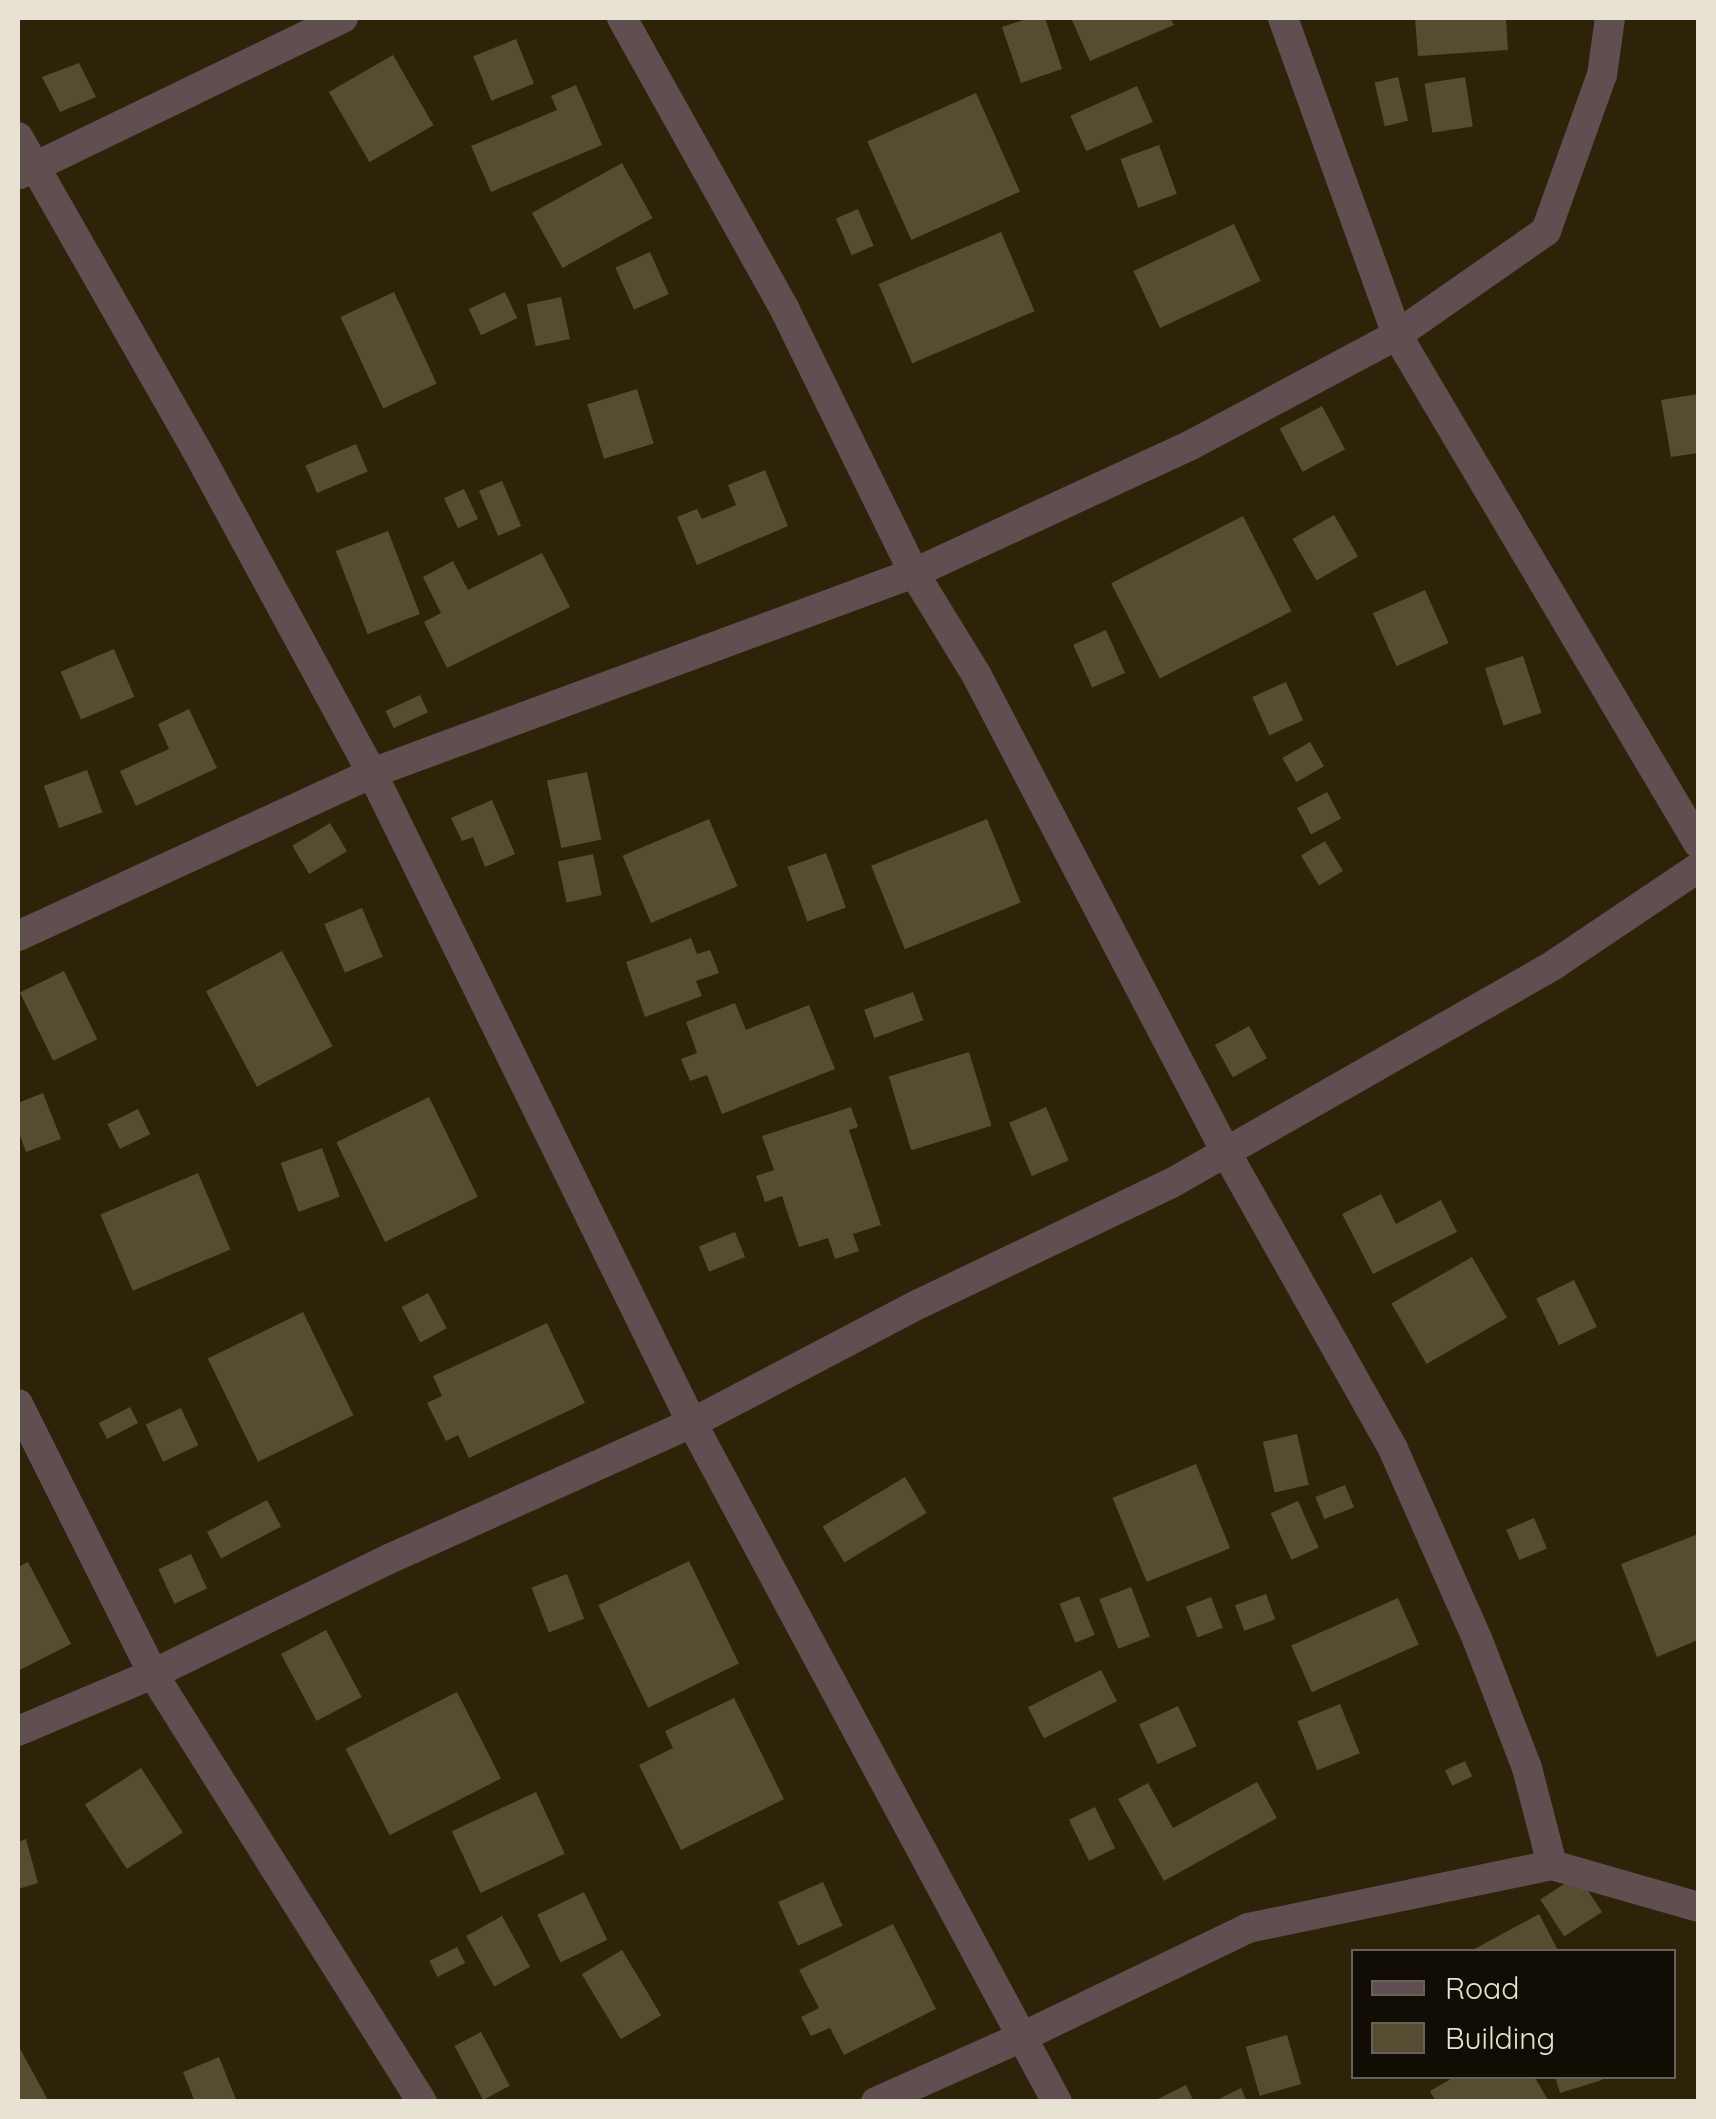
<!DOCTYPE html>
<html>
<head>
<meta charset="utf-8">
<style>
	body { margin:0 }
	#map { position:relative; width:1716px; height:2119px; overflow:hidden; background:#2c2309; font-family:Quicksand,sans-serif }
	div>[style] { position:absolute }
	[style*='--x'] { left:calc(var(--x)*1px); top:calc(var(--y)*1px); width:calc(var(--w)*1px); rotate:calc(var(--a)*1deg) }
	.building>* { inset:0; background:#554c32; transform-origin:0 0 }
	.minor>* { height:30px; margin:-15px; padding:0 15px; transform-origin:15px; border-radius:15px; background:#614e51 }
	span { translate:-50% -50%; white-space:nowrap; text-align:center; line-height:1.15; -webkit-text-stroke:8px #110d04; paint-order:stroke }
	.frame { position:absolute; inset:0; border:20px solid #e7e2d3; pointer-events:none }
	.legend { position:absolute; left:1351px; top:1949px; width:325px; height:130px; box-sizing:border-box; background:#110d04; border:2px solid #676257; margin:0; padding:12px 18px; list-style:none; font-size:30px; color:#e7e2d3 }
	.legend li { display:flex; align-items:center; gap:20px; height:50px }
	.legend b { width:50px; border:2px solid #676257 }
</style>
</head>
<body>
<div id="map">
	<div class="building">
		<i style="clip-path:polygon(1030px 18px,1045px 18px,1062px 69px,1021px 83px,1002px 27px)"></i>
		<i style="clip-path:polygon(1071px 18px,1170px 18px,1174px 25px,1090px 61px)"></i>
		<i style="clip-path:polygon(1415px 18px,1506px 18px,1508px 50px,1418px 56px)"></i>
		<i style="left:516px;top:39px;width:48px;height:46px;rotate:68deg"></i>
		<i style="left:393px;top:55px;width:81px;height:74px;rotate:60deg"></i>
		<i style="clip-path:polygon(79px 63px,96px 97px,60px 112px,42px 77px)"></i>
		<i style="left:1398px;top:77px;width:45px;height:24px;rotate:77deg"></i>
		<i style="left:1465px;top:77px;width:50px;height:41px;rotate:81deg"></i>
		<i style="clip-path:polygon(576px 85px,602px 145px,491px 192px,471px 146px,557px 110px,551px 96px)"></i>
		<i style="left:1137px;top:86px;width:39px;height:73px;rotate:66deg"></i>
		<i style="left:976px;top:93px;width:108px;height:119px;rotate:66deg"></i>
		<i style="left:1159px;top:145px;width:52px;height:41px;rotate:70deg"></i>
		<i style="left:622px;top:163px;width:63px;height:103px;rotate:61deg"></i>
		<i style="left:858px;top:209px;width:40px;height:24px;rotate:67deg"></i>
		<i style="left:1234px;top:224px;width:63px;height:111px;rotate:65deg"></i>
		<i style="left:1001px;top:232px;width:86px;height:133px;rotate:67deg"></i>
		<i style="left:650px;top:252px;width:46px;height:38px;rotate:66deg"></i>
		<i style="left:394px;top:292px;width:101px;height:59px;rotate:65deg"></i>
		<i style="left:505px;top:292px;width:29px;height:40px;rotate:65deg"></i>
		<i style="left:561px;top:297px;width:43px;height:35px;rotate:78deg"></i>
		<i style="left:637px;top:389px;width:57px;height:52px;rotate:73deg"></i>
		<i style="clip-path:polygon(1698px 394px,1698px 453px,1671px 457px,1661px 400px)"></i>
		<i style="left:1322px;top:406px;width:49px;height:48px;rotate:62deg"></i>
		<i style="left:356px;top:444px;width:30px;height:55px;rotate:67deg"></i>
		<i style="clip-path:polygon(765px 470px,788px 526px,697px 565px,677px 517px,697px 509px,702px 519px,736px 505px,728px 485px)"></i>
		<i style="left:502px;top:481px;width:49px;height:25px;rotate:67deg"></i>
		<i style="left:464px;top:489px;width:33px;height:22px;rotate:65deg"></i>
		<i style="left:1334px;top:515px;width:48px;height:48px;rotate:60deg"></i>
		<i style="left:1243px;top:516px;width:107px;height:148px;rotate:63deg"></i>
		<i style="left:388px;top:531px;width:89px;height:56px;rotate:69deg"></i>
		<i style="clip-path:polygon(542px 553px,570px 607px,447px 668px,424px 622px,441px 613px,423px 577px,453px 561px,468px 590px)"></i>
		<i style="left:1425px;top:590px;width:58px;height:57px;rotate:66deg"></i>
		<i style="left:1106px;top:630px;width:47px;height:36px;rotate:66deg"></i>
		<i style="left:114px;top:649px;width:52px;height:58px;rotate:67deg"></i>
		<i style="left:1523px;top:656px;width:60px;height:40px;rotate:72deg"></i>
		<i style="left:1286px;top:682px;width:42px;height:37px;rotate:66deg"></i>
		<i style="left:420px;top:695px;width:19px;height:38px;rotate:65deg"></i>
		<i style="clip-path:polygon(189px 709px,217px 768px,136px 806px,120px 771px,169px 749px,158px 724px)"></i>
		<i style="left:1310px;top:742px;width:28px;height:32px;rotate:60deg"></i>
		<i style="left:87px;top:770px;width:45px;height:46px;rotate:70deg"></i>
		<i style="left:587px;top:772px;width:69px;height:41px;rotate:78deg"></i>
		<i style="left:1327px;top:792px;width:30px;height:34px;rotate:62deg"></i>
		<i style="clip-path:polygon(492px 800px,515px 854px,485px 867px,473px 837px,462px 841px,451px 818px)"></i>
		<i style="left:709px;top:819px;width:73px;height:94px;rotate:67deg"></i>
		<i style="left:987px;top:819px;width:90px;height:125px;rotate:68deg"></i>
		<i style="left:330px;top:823px;width:33px;height:44px;rotate:59deg"></i>
		<i style="left:1325px;top:841px;width:35px;height:28px;rotate:59deg"></i>
		<i style="left:826px;top:853px;width:58px;height:41px;rotate:70deg"></i>
		<i style="left:593px;top:854px;width:42px;height:36px;rotate:78deg"></i>
		<i style="left:362px;top:908px;width:53px;height:41px;rotate:67deg"></i>
		<i style="clip-path:polygon(691px 938px,697px 954px,710px 950px,719px 973px,696px 981px,702px 996px,645px 1017px,626px 962px)"></i>
		<i style="left:282px;top:951px;width:108px;height:86px;rotate:62deg"></i>
		<i style="left:64px;top:971px;width:76px;height:49px;rotate:64deg"></i>
		<i style="left:913px;top:992px;width:30px;height:52px;rotate:70deg"></i>
		<i style="clip-path:polygon(735px 1003px,746px 1030px,809px 1005px,835px 1069px,722px 1114px,707px 1075px,690px 1081px,681px 1059px,697px 1053px,686px 1022px)"></i>
		<i style="left:1249px;top:1026px;width:37px;height:39px;rotate:61deg"></i>
		<i style="left:969px;top:1052px;width:77px;height:84px;rotate:73deg"></i>
		<i style="clip-path:polygon(43px 1093px,61px 1139px,26px 1152px,18px 1130px,18px 1103px)"></i>
		<i style="left:429px;top:1097px;width:111px;height:103px;rotate:64deg"></i>
		<i style="clip-path:polygon(851px 1107px,858px 1127px,849px 1130px,881px 1225px,853px 1234px,859px 1251px,835px 1259px,828px 1238px,799px 1247px,782px 1196px,765px 1202px,756px 1176px,774px 1170px,762px 1136px)"></i>
		<i style="left:1046px;top:1107px;width:58px;height:40px;rotate:67deg"></i>
		<i style="left:138px;top:1109px;width:28px;height:34px;rotate:64deg"></i>
		<i style="left:322px;top:1148px;width:52px;height:44px;rotate:70deg"></i>
		<i style="left:198px;top:1173px;width:83px;height:106px;rotate:67deg"></i>
		<i style="clip-path:polygon(1381px 1194px,1396px 1224px,1441px 1200px,1457px 1232px,1373px 1274px,1342px 1214px)"></i>
		<i style="left:735px;top:1232px;width:27px;height:39px;rotate:68deg"></i>
		<i style="left:1472px;top:1257px;width:70px;height:93px;rotate:60deg"></i>
		<i style="left:1574px;top:1280px;width:52px;height:42px;rotate:64deg"></i>
		<i style="left:428px;top:1293px;width:40px;height:30px;rotate:62deg"></i>
		<i style="left:303px;top:1312px;width:115px;height:106px;rotate:64deg"></i>
		<i style="clip-path:polygon(547px 1323px,585px 1403px,469px 1458px,458px 1435px,446px 1441px,427px 1403px,442px 1396px,433px 1376px)"></i>
		<i style="left:130px;top:1407px;width:18px;height:35px;rotate:63deg"></i>
		<i style="left:181px;top:1408px;width:41px;height:39px;rotate:65deg"></i>
		<i style="left:1297px;top:1434px;width:52px;height:35px;rotate:77deg"></i>
		<i style="left:1196px;top:1464px;width:91px;height:90px;rotate:68deg"></i>
		<i style="left:905px;top:1477px;width:42px;height:96px;rotate:59deg"></i>
		<i style="left:1345px;top:1485px;width:24px;height:32px;rotate:68deg"></i>
		<i style="left:267px;top:1500px;width:30px;height:68px;rotate:62deg"></i>
		<i style="left:1298px;top:1501px;width:51px;height:30px;rotate:66deg"></i>
		<i style="left:1534px;top:1518px;width:33px;height:30px;rotate:67deg"></i>
		<i style="clip-path:polygon(1698px 1534px,1698px 1640px,1657px 1657px,1621px 1564px)"></i>
		<i style="left:191px;top:1554px;width:38px;height:36px;rotate:65deg"></i>
		<i style="left:689px;top:1561px;width:114px;height:101px;rotate:64deg"></i>
		<i style="clip-path:polygon(28px 1562px,71px 1644px,18px 1671px,18px 1567px)"></i>
		<i style="left:567px;top:1574px;width:48px;height:38px;rotate:69deg"></i>
		<i style="left:1131px;top:1587px;width:53px;height:34px;rotate:69deg"></i>
		<i style="left:1266px;top:1594px;width:27px;height:33px;rotate:70deg"></i>
		<i style="left:1079px;top:1596px;width:42px;height:21px;rotate:68deg"></i>
		<i style="left:1211px;top:1597px;width:33px;height:27px;rotate:69deg"></i>
		<i style="left:1398px;top:1598px;width:51px;height:117px;rotate:66deg"></i>
		<i style="left:326px;top:1630px;width:76px;height:51px;rotate:62deg"></i>
		<i style="left:1101px;top:1670px;width:35px;height:82px;rotate:63deg"></i>
		<i style="left:457px;top:1692px;width:97px;height:125px;rotate:63deg"></i>
		<i style="clip-path:polygon(734px 1698px,784px 1799px,681px 1850px,639px 1765px,673px 1748px,665px 1731px)"></i>
		<i style="left:1340px;top:1704px;width:53px;height:46px;rotate:68deg"></i>
		<i style="left:1178px;top:1706px;width:44px;height:43px;rotate:65deg"></i>
		<i style="left:1465px;top:1761px;width:17px;height:22px;rotate:65deg"></i>
		<i style="left:141px;top:1768px;width:77px;height:67px;rotate:57deg"></i>
		<i style="clip-path:polygon(1257px 1782px,1277px 1818px,1164px 1881px,1118px 1799px,1148px 1783px,1173px 1828px)"></i>
		<i style="left:536px;top:1792px;width:68px;height:93px;rotate:65deg"></i>
		<i style="left:1095px;top:1807px;width:46px;height:29px;rotate:64deg"></i>
		<i style="clip-path:polygon(26px 1839px,38px 1883px,18px 1889px,18px 1842px)"></i>
		<i style="left:1578px;top:1875px;width:44px;height:45px;rotate:57deg"></i>
		<i style="left:823px;top:1882px;width:48px;height:49px;rotate:66deg"></i>
		<i style="left:584px;top:1892px;width:53px;height:52px;rotate:64deg"></i>
		<i style="clip-path:polygon(1539px 1914px,1559px 1952px,1469px 1952px)"></i>
		<i style="left:502px;top:1916px;width:58px;height:41px;rotate:61deg"></i>
		<i style="clip-path:polygon(893px 1924px,936px 2009px,844px 2055px,830px 2028px,811px 2036px,801px 2017px,819px 2008px,799px 1970px)"></i>
		<i style="left:457px;top:1947px;width:18px;height:31px;rotate:63deg"></i>
		<i style="left:622px;top:1950px;width:76px;height:47px;rotate:59deg"></i>
		<i style="left:481px;top:2032px;width:61px;height:30px;rotate:62deg"></i>
		<i style="left:1287px;top:2035px;width:51px;height:43px;rotate:74deg"></i>
		<i style="clip-path:polygon(18px 2045px,49px 2102px,18px 2102px)"></i>
		<i style="clip-path:polygon(219px 2057px,237px 2102px,195px 2102px,183px 2072px)"></i>
		<i style="clip-path:polygon(1456px 2076px,1534px 2076px,1549px 2102px,1436px 2102px,1430px 2091px)"></i>
		<i style="clip-path:polygon(1555px 2076px,1601px 2076px,1602px 2080px,1560px 2093px)"></i>
		<i style="clip-path:polygon(1186px 2085px,1194px 2102px,1152px 2102px)"></i>
		<i style="clip-path:polygon(1241px 2088px,1247px 2102px,1213px 2102px)"></i>
	</div>
	<div class="minor">
		<i style="--x:622;--y:18;--w:334;--a:60.8"></i>
		<i style="--x:785;--y:310;--w:293;--a:63.9"></i>
		<i style="--x:914;--y:573;--w:121;--a:58.5"></i>
		<i style="--x:977;--y:676;--w:539;--a:62.39"></i>
		<i style="--x:1227;--y:1154;--w:338;--a:60.6"></i>
		<i style="--x:1393;--y:1449;--w:210;--a:66.1"></i>
		<i style="--x:1478;--y:1641;--w:136;--a:68.9"></i>
		<i style="--x:1527;--y:1768;--w:100;--a:75.5"></i>
		<i style="--x:1283;--y:18;--w:337;--a:70.2"></i>
		<i style="--x:1397;--y:335;--w:590;--a:59.35"></i>
		<i style="--x:18;--y:137;--w:359;--a:60.3"></i>
		<i style="--x:196;--y:449;--w:369;--a:61.5"></i>
		<i style="--x:372;--y:773;--w:724;--a:63.79"></i>
		<i style="--x:692;--y:1423;--w:771;--a:61.74"></i>
		<i style="--x:20;--y:174;--w:359;--a:-25.8"></i>
		<i style="--x:18;--y:936;--w:390;--a:-24.7"></i>
		<i style="--x:372;--y:773;--w:578;--a:-20.25"></i>
		<i style="--x:914;--y:573;--w:305;--a:-24.8"></i>
		<i style="--x:1191;--y:445;--w:234;--a:-28.1"></i>
		<i style="--x:1397;--y:335;--w:182;--a:-34.9"></i>
		<i style="--x:1546;--y:231;--w:166;--a:-70.3"></i>
		<i style="--x:1602;--y:75;--w:58;--a:-82"></i>
		<i style="--x:18;--y:1404;--w:302;--a:63.4"></i>
		<i style="--x:153;--y:1674;--w:506;--a:57.85"></i>
		<i style="--x:18;--y:1731;--w:147;--a:-22.9"></i>
		<i style="--x:153;--y:1674;--w:263;--a:-26"></i>
		<i style="--x:389;--y:1559;--w:332;--a:-24.2"></i>
		<i style="--x:692;--y:1423;--w:256;--a:-27.7"></i>
		<i style="--x:919;--y:1304;--w:278;--a:-25.6"></i>
		<i style="--x:1170;--y:1184;--w:443;--a:-29.7"></i>
		<i style="--x:1555;--y:964;--w:172;--a:-33.9"></i>
		<i style="--x:876;--y:2102;--w:162;--a:-24"></i>
		<i style="--x:1024;--y:2036;--w:249;--a:-25.7"></i>
		<i style="--x:1248;--y:1928;--w:310;--a:-11.7"></i>
		<i style="--x:1552;--y:1865;--w:152;--a:16"></i>
	</div>
	<div class="frame"></div>
	<ul class="legend">
	<li><b style="height:12px;background:#614e51"></b>Road</li>
	<li><b style="height:28px;background:#554c32"></b>Building</li>
	</ul>
</div>
</body>
</html>
